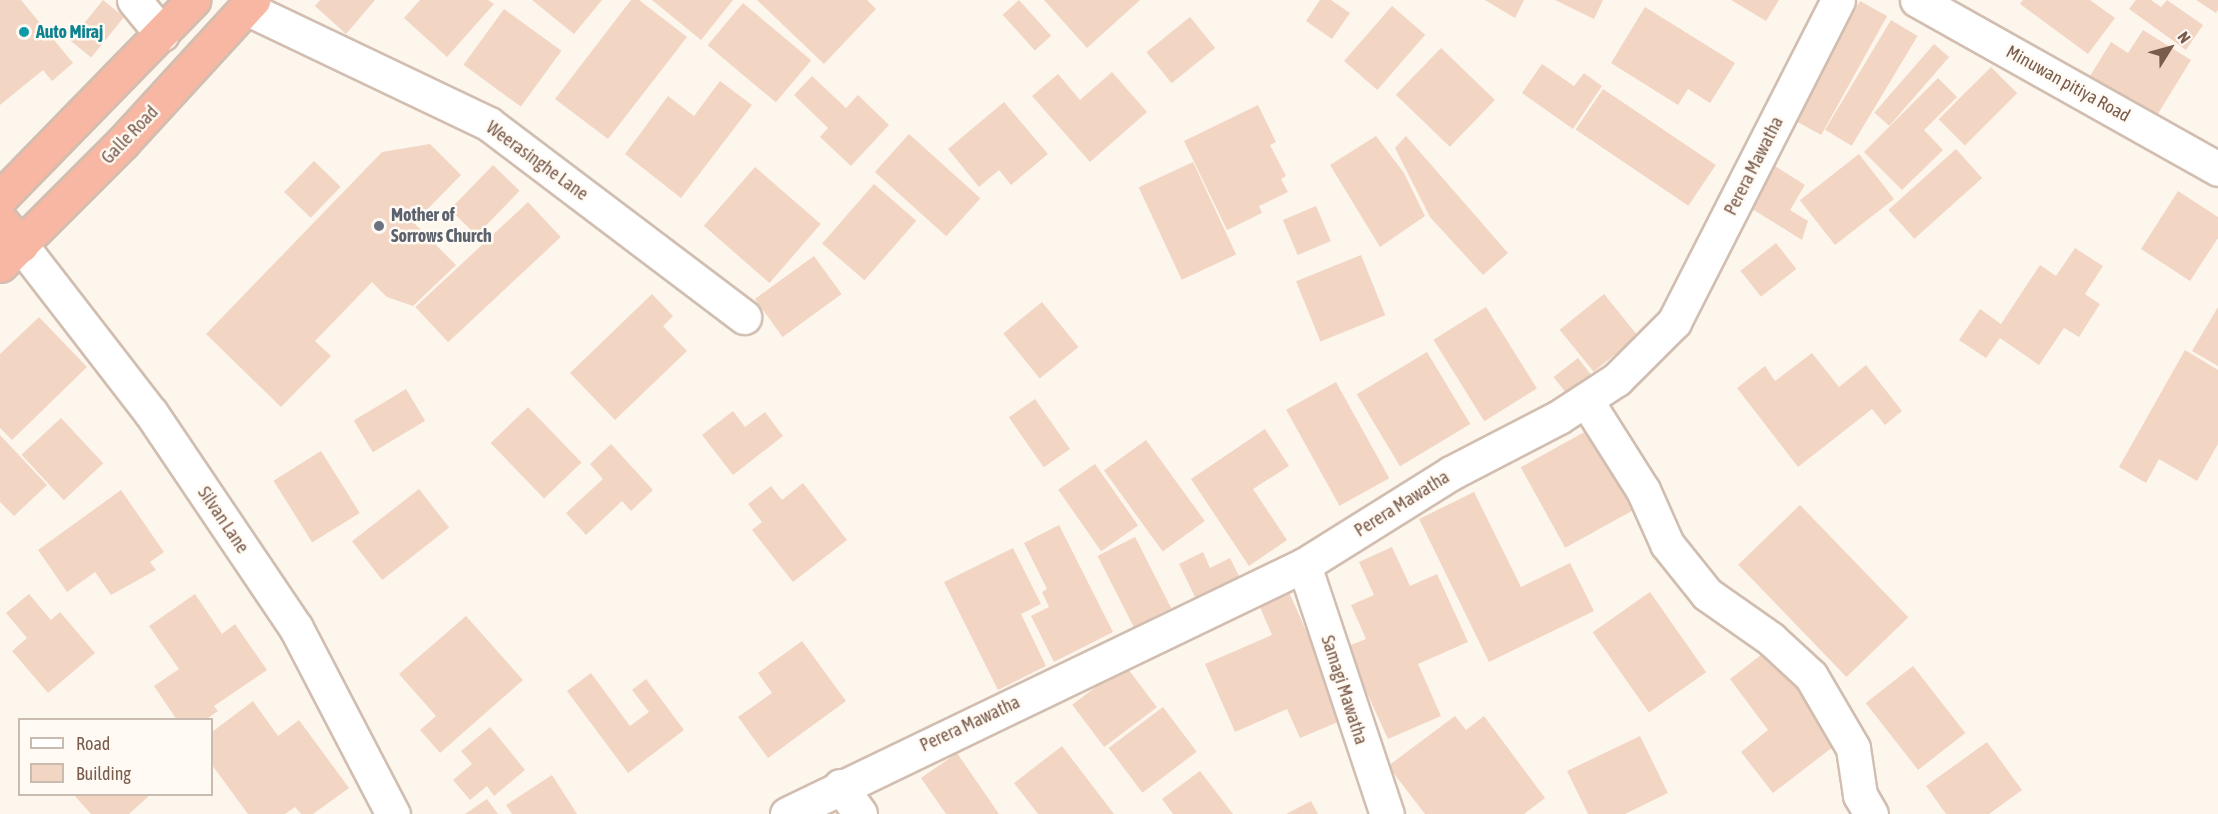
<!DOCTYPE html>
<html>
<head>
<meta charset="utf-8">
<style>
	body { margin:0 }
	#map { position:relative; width:2218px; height:814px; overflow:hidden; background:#fdf6ec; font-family:"Asap Condensed",sans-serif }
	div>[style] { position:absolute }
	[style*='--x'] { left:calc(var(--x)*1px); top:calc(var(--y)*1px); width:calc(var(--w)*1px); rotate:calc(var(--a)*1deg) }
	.building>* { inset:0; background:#f3d5c3; transform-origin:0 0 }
	.roads { filter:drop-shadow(2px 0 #d1beb0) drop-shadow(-2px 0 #d1beb0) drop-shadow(0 2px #d1beb0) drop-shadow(0 -2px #d1beb0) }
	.minor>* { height:33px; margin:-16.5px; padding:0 16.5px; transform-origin:16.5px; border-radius:16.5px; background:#fff }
	.highway>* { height:33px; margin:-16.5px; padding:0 16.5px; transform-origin:16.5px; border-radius:16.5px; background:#f7b7a3 }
	.dots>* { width:16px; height:16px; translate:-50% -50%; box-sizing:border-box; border:3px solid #fffaf3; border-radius:50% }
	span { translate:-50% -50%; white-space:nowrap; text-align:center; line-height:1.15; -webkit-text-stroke:5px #fffaf3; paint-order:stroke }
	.culture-label { font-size:18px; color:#0d838f; font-weight:700 }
	.left { translate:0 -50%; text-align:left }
	.street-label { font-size:18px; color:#7a5c4d }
	.worship-label { font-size:18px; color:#5b616d; font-weight:700 }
	.legend { position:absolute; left:18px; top:718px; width:195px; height:78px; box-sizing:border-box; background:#fffaf3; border:2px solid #cabbb1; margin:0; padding:8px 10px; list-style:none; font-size:18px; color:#7a5c4d }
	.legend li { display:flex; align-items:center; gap:12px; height:30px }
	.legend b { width:30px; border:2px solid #cabbb1 }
	.north { position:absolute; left:2140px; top:18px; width:60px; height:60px; -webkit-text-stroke:4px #fffaf3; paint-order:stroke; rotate:53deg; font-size:16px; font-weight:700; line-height:24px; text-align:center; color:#7a5c4d }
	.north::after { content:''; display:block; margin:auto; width:21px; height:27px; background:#7a5c4d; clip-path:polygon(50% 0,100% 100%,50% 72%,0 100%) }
</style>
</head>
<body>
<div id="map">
	<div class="building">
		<i style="clip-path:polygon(0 0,21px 0,73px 63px,52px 81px,43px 70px,0 105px)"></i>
		<i style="left:103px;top:0;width:27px;height:52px;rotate:39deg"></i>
		<i style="clip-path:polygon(320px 0,375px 0,346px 34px,315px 6px)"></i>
		<i style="clip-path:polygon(420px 0,488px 0,494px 4px,447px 57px,404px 18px)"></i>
		<i style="clip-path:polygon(532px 0,602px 0,574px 34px)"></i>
		<i style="clip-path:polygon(631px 0,639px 0,687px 37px,608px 139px,555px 99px)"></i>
		<i style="clip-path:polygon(652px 0,733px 0,701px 40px)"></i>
		<i style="clip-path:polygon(757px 0,867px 0,876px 9px,824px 64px)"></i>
		<i style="left:1019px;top:0;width:48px;height:22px;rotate:48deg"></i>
		<i style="clip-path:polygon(1044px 0,1140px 0,1087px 48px)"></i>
		<i style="clip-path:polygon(1320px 0,1331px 0,1350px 13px,1332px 39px,1306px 21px)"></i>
		<i style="clip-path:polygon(1485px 0,1524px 0,1515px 18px)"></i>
		<i style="clip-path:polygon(1555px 0,1603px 0,1594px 19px)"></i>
		<i style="clip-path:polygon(1731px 0,1779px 0,1766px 21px)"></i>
		<i style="clip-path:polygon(2023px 0,2090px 0,2115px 18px,2088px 54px,2020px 4px)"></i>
		<i style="clip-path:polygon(2136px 0,2151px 0,2161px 7px,2167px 0,2203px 25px,2186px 50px,2129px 9px)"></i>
		<i style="clip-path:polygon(2196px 0,2218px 0,2218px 10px,2216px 13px)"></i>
		<i style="left:1860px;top:1px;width:31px;height:136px;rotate:29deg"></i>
		<i style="left:743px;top:3px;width:89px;height:55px;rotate:40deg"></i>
		<i style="left:1392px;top:6px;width:44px;height:73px;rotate:41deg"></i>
		<i style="clip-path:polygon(1645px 7px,1735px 63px,1710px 103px,1688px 89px,1678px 105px,1611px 63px)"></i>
		<i style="left:504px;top:9px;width:71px;height:69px;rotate:36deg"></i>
		<i style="left:1190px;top:17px;width:40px;height:56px;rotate:51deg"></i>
		<i style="left:1891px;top:20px;width:31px;height:128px;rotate:31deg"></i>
		<i style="clip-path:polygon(2143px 30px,2191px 60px,2156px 117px,2090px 76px,2111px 42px,2128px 53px)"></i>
		<i style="left:1934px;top:44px;width:20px;height:91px;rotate:41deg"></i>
		<i style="left:1441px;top:48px;width:75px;height:65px;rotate:44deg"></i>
		<i style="clip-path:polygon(1542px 64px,1574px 86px,1584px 73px,1602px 86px,1573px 129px,1522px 93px)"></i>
		<i style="left:1991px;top:67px;width:37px;height:74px;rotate:45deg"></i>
		<i style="clip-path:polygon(1112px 72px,1147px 112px,1090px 162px,1032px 96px,1058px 74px,1080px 100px)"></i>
		<i style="clip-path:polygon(812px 76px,846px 108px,858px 95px,889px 125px,851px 166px,820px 137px,828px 128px,794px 95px)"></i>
		<i style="clip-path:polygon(1938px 78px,1957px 97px,1924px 130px,1943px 150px,1902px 190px,1864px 152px)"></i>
		<i style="clip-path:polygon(720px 81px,752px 105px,681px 198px,625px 154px,668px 96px,694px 116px)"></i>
		<i style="left:1603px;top:89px;width:136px;height:49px;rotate:34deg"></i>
		<i style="clip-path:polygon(1004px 102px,1048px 154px,1011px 185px,999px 170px,979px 187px,948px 149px)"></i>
		<i style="clip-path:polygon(1258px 105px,1276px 142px,1270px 145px,1286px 176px,1281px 179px,1288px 192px,1259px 206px,1262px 213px,1227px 230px,1184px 141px)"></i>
		<i style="left:909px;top:134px;width:96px;height:51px;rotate:42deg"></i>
		<i style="clip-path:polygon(1376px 136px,1404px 173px,1425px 216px,1380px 247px,1330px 165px)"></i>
		<i style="clip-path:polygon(1406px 136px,1508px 253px,1483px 275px,1430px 217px,1395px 148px)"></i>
		<i style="clip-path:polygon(430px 144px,461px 175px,414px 223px,456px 265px,413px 306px,387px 297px,372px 282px,315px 341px,331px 356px,281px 407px,206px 334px,382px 152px)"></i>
		<i style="left:1956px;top:149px;width:39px;height:91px;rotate:48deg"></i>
		<i style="left:1859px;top:154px;width:57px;height:75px;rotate:52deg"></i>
		<i style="left:314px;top:161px;width:37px;height:43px;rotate:44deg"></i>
		<i style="left:1193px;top:162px;width:102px;height:60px;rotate:65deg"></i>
		<i style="left:493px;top:165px;width:37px;height:62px;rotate:44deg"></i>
		<i style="clip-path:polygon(1775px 166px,1805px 185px,1790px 210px,1808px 221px,1802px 240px,1749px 207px)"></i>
		<i style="left:755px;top:167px;width:87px;height:78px;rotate:41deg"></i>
		<i style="left:874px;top:184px;width:56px;height:79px;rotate:41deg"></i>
		<i style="clip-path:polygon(2178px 191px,2218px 217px,2218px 238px,2190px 281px,2141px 249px)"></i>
		<i style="left:528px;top:202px;width:48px;height:154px;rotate:47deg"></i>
		<i style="left:1316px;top:206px;width:38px;height:36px;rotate:67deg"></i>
		<i style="left:1776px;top:243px;width:33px;height:45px;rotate:52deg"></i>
		<i style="clip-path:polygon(2075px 248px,2103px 266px,2085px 294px,2100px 304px,2079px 337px,2064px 328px,2039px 365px,2000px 338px,1986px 358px,1959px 340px,1980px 309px,2001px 324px,2040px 265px,2056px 276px)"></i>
		<i style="left:1361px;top:255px;width:65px;height:70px;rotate:68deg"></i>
		<i style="left:814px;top:256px;width:47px;height:73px;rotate:54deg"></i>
		<i style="clip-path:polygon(652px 294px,673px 316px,663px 326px,687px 351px,615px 420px,570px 373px)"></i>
		<i style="left:1604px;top:294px;width:54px;height:57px;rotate:51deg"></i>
		<i style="left:1042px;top:302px;width:58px;height:50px;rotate:51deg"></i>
		<i style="left:1486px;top:307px;width:96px;height:62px;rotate:58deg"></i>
		<i style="clip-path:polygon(2218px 307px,2218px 366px,2192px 351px)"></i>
		<i style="clip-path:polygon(39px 317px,87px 367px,12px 440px,0 428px,0 354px)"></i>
		<i style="clip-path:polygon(2185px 350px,2218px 370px,2218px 444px,2197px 481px,2159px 459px,2146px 483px,2119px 467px)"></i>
		<i style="left:1427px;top:352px;width:84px;height:82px;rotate:59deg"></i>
		<i style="clip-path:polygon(1812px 353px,1839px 387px,1866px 365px,1902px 411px,1885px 425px,1872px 409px,1798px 467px,1737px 388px,1765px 366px,1775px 381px)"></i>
		<i style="left:1578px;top:358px;width:24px;height:31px;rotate:52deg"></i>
		<i style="left:1336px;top:382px;width:110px;height:57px;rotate:61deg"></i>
		<i style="left:406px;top:389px;width:37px;height:61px;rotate:59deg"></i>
		<i style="left:1035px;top:399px;width:61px;height:32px;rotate:55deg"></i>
		<i style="left:528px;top:407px;width:77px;height:52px;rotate:46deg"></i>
		<i style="clip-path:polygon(733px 411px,745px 427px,765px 412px,783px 436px,733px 475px,702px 435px)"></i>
		<i style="left:61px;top:418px;width:62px;height:54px;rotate:47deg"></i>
		<i style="clip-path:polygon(1265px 429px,1289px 466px,1253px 489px,1287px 540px,1249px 566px,1191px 479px)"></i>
		<i style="left:1588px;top:430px;width:92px;height:77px;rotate:61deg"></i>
		<i style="clip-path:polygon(0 435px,47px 485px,14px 516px,0 502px)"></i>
		<i style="left:1146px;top:440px;width:100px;height:52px;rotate:54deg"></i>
		<i style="clip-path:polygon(611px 444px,653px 490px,631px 511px,622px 501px,586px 535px,566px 513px,603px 479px,590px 464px)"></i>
		<i style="left:321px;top:451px;width:73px;height:56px;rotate:58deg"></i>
		<i style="left:1095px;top:464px;width:75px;height:45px;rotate:55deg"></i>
		<i style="clip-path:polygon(803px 483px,847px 540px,793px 582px,752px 530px,762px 522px,748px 504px,771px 486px,782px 500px)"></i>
		<i style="left:419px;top:489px;width:49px;height:85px;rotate:52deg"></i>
		<i style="clip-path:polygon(121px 490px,164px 552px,150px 562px,156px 570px,111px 595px,95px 572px,67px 592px,38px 550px)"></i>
		<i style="clip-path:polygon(1474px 492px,1521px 587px,1570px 563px,1594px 611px,1489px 662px,1419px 519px)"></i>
		<i style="left:1800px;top:505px;width:156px;height:86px;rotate:46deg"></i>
		<i style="clip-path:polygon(1059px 525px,1113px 632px,1054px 662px,1031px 616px,1049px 607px,1042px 592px,1047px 589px,1024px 543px)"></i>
		<i style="left:1135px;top:537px;width:80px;height:42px;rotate:63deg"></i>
		<i style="clip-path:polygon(1392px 547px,1410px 586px,1437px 574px,1468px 642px,1418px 664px,1441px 716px,1388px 739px,1346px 647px,1366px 639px,1351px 605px,1374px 595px,1359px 562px)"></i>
		<i style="clip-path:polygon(1013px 548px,1041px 604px,1021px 614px,1046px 666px,998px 690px,944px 582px)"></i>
		<i style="clip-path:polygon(1203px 552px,1210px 568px,1230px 558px,1241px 580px,1197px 601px,1179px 564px)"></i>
		<i style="clip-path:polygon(1289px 592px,1345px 719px,1300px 738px,1287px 709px,1235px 732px,1205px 664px,1272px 635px,1259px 605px)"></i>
		<i style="left:1650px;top:592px;width:98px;height:70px;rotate:55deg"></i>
		<i style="clip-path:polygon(29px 594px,51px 620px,60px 612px,95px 653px,48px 693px,12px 651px,27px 638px,6px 613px)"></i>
		<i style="clip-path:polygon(195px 594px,222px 634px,235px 624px,267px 670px,214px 706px,218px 711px,205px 720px,177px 720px,154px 686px,179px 669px,149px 626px)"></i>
		<i style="clip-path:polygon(466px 616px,523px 680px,440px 753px,420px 730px,436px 716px,399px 674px)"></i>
		<i style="clip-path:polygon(802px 641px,846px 701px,768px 758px,738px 717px,772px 693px,758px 673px)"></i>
		<i style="clip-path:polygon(1770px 648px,1842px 740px,1773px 793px,1741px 752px,1768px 730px,1730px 679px)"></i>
		<i style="left:1125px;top:665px;width:53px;height:66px;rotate:53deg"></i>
		<i style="left:1913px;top:666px;width:85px;height:60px;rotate:52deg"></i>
		<i style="clip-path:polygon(591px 673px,630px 726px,649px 712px,632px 690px,646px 679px,684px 730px,628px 773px,567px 691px)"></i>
		<i style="clip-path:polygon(253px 701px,278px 736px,299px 720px,349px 788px,313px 814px,301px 814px,295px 807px,285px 814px,248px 814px,212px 765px,212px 732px)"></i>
		<i style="left:1163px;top:707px;width:56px;height:68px;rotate:53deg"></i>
		<i style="clip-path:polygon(1455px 716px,1466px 730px,1484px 716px,1545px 798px,1524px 814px,1425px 814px,1388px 766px)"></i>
		<i style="clip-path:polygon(490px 727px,525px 770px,494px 796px,487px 786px,470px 800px,453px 780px,472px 764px,461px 751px)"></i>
		<i style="clip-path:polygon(1640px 736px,1668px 793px,1625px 814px,1588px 814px,1567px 771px)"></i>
		<i style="clip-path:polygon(1987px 742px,2022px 790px,1989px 814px,1946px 814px,1926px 786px)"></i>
		<i style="clip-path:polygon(1062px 746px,1114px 814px,1038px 814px,1014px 783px)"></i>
		<i style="clip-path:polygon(957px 753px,999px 814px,946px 814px,921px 778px)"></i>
		<i style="clip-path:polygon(1200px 771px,1233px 814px,1173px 814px,1162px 799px)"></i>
		<i style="clip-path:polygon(552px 775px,577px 814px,512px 814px,506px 805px)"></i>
		<i style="clip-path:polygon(73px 794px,151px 794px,129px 814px,91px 814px)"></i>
		<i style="clip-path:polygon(487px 799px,498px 814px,465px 814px)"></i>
		<i style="clip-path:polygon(1311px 801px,1318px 814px,1286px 814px)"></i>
	</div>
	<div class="roads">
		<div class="minor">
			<i style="--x:134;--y:0;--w:44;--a:50.5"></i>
			<i style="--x:1917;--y:0;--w:345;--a:29.3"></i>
			<i style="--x:246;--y:8;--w:269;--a:25.5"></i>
			<i style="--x:489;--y:124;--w:320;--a:37.1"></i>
			<i style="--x:21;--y:245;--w:212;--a:52.3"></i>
			<i style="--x:151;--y:413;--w:259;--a:56"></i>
			<i style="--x:296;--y:628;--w:210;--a:62.5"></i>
			<i style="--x:1586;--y:400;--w:107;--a:57.7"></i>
			<i style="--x:1643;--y:490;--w:59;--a:66"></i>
			<i style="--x:1667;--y:544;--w:64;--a:51.3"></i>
			<i style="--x:1707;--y:594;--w:78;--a:35.1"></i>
			<i style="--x:1771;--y:639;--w:54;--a:42.8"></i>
			<i style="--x:1811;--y:676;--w:83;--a:59.7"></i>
			<i style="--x:1853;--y:748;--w:48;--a:81.5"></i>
			<i style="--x:1860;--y:795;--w:22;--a:60"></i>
			<i style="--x:1304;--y:565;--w:262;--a:71.6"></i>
			<i style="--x:840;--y:786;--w:34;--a:54"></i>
			<i style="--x:787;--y:814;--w:574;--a:-25.72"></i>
			<i style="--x:1304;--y:565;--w:173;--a:-32"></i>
			<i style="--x:1451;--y:473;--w:122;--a:-27.4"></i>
			<i style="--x:1559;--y:417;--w:69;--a:-33.2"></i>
			<i style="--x:1617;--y:379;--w:81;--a:-45"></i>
			<i style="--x:1674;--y:322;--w:361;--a:-63"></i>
		</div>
		<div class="highway">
			<i style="--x:0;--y:198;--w:277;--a:-45.7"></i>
			<i style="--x:0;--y:220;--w:33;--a:50"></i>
			<i style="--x:0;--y:265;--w:174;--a:-45"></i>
			<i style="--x:123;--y:142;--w:193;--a:-47.5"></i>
		</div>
	</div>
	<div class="dots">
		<i style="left:24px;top:32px;background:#0f9aa8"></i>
		<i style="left:379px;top:226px;background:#6b7280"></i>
	</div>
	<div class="culture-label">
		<span class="left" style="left:36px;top:32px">Auto Miraj</span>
	</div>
	<div class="street-label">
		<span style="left:2068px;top:84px;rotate:29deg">Minuwan pitiya Road</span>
		<span style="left:130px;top:135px;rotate:-46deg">Galle Road</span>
		<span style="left:537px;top:161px;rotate:36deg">Weerasinghe Lane</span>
		<span style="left:1754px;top:166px;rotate:-63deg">Perera Mawatha</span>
		<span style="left:1402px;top:504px;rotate:-32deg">Perera Mawatha</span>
		<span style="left:223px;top:520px;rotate:56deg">Silvan Lane</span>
		<span style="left:1344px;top:690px;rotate:72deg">Samagi Mawatha</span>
		<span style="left:970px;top:724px;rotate:-25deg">Perera Mawatha</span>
	</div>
	<div class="worship-label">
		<span class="left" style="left:391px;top:226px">Mother of<br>Sorrows Church</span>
	</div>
	<ul class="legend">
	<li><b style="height:8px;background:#fff"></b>Road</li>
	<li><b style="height:16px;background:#f3d5c3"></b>Building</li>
	</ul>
	<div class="north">N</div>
</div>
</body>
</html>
